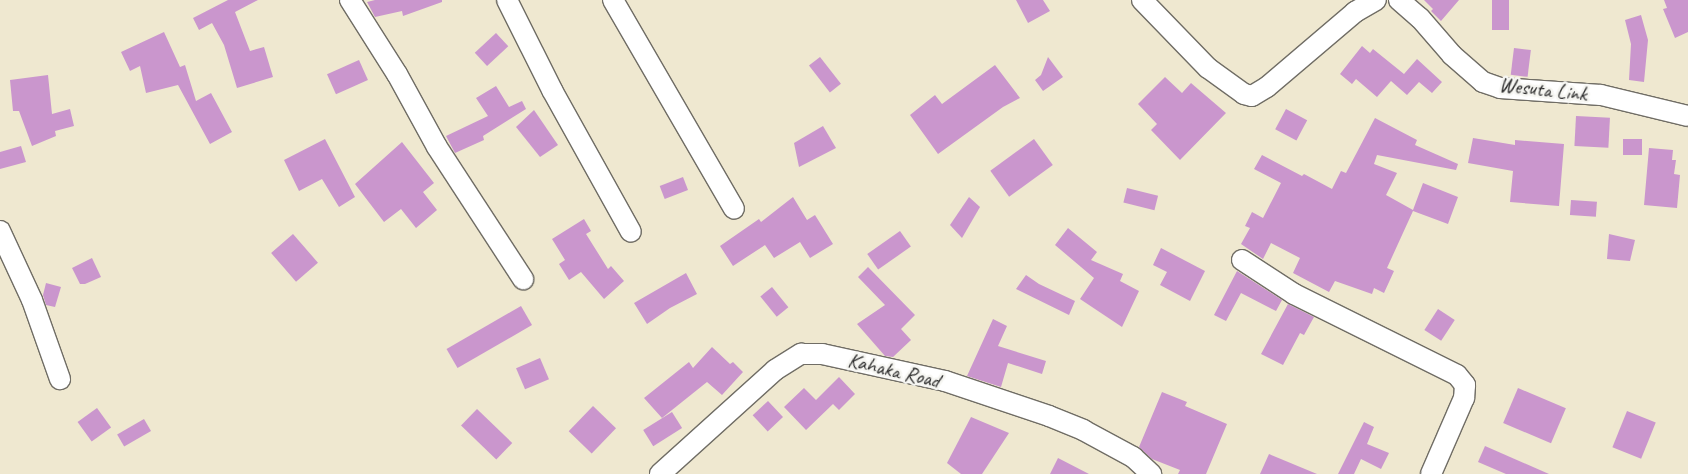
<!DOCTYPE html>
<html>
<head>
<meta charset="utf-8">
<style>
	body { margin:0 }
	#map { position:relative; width:1688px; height:474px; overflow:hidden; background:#efe8d0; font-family:Caveat,sans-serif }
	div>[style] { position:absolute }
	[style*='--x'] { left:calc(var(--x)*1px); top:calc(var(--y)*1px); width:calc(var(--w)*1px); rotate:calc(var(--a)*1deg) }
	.building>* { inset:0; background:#ca96cd; transform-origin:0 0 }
	.roads { filter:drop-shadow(1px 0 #706d65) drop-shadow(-1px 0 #706d65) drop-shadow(0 1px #706d65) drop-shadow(0 -1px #706d65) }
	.street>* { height:20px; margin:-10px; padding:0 10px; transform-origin:10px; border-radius:10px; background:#fff }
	span { translate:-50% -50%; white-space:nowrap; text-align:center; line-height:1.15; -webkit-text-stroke:5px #f6f6f2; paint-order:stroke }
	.street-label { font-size:21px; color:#2b2b2b }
</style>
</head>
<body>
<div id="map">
	<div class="building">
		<i style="clip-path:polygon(228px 0,258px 0,235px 12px,250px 51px,264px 47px,273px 77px,237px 88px,224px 45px,212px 23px,199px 30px,193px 18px)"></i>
		<i style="clip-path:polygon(375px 0,442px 0,442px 2px,403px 16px,402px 11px,375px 17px,367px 2px)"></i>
		<i style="clip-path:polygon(1016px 0,1043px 0,1050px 11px,1028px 23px)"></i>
		<i style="clip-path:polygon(1424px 0,1459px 0,1441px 21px,1431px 11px,1433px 9px)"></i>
		<i style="left:1492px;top:0;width:17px;height:30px"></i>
		<i style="clip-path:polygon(1664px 0,1688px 0,1688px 32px,1675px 38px,1663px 9px,1667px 8px)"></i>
		<i style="clip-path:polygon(1641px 15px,1648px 40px,1644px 82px,1629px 80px,1631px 44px,1625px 20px)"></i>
		<i style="clip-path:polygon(164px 32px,180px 67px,185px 65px,196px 101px,211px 93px,232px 132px,210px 144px,178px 85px,146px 93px,140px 66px,130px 71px,121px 52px)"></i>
		<i style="left:496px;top:33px;width:18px;height:29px;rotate:47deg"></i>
		<i style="clip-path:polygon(1362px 46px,1370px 53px,1373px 49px,1404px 74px,1417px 59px,1442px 82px,1432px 93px,1419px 82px,1407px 95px,1391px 81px,1377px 97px,1356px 79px,1352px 84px,1340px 74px)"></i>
		<i style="left:1514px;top:48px;width:17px;height:27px;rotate:7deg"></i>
		<i style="left:820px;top:57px;width:34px;height:14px;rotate:52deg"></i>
		<i style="clip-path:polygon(1048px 57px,1063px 77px,1043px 91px,1035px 80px,1041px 75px)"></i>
		<i style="left:359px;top:60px;width:22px;height:35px;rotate:66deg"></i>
		<i style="clip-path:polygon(995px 65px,1020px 98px,1003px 107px,938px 154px,910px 115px,935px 95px,942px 104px)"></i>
		<i style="clip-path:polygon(48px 75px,52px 114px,70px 109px,74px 126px,55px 131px,56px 136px,32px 146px,19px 111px,13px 111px,10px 80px)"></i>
		<i style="clip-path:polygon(1165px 77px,1182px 93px,1191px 83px,1226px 113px,1180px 160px,1151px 130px,1157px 124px,1138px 104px)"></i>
		<i style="clip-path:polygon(496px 86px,509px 107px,522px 101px,526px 109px,483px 136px,484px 140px,455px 153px,446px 136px,488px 116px,476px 98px)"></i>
		<i style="left:1286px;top:109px;width:24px;height:23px;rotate:28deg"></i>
		<i style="clip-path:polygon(534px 110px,558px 145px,540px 157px,516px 127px)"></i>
		<i style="left:1576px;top:116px;width:34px;height:30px;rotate:3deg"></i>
		<i style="clip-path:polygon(1375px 118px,1417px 140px,1415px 145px,1458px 164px,1456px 170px,1377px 155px,1374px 164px,1397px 173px,1386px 195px,1413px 210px,1423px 183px,1458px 197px,1448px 224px,1413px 211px,1387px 268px,1394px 271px,1384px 293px,1374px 288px,1372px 294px,1335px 281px,1329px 292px,1293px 273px,1300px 258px,1271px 243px,1263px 259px,1241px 244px,1250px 228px,1245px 226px,1252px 212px,1263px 218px,1281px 183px,1254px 169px,1262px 155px,1302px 176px,1304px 174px,1332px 189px,1341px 171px,1346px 173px)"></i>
		<i style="clip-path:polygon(823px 126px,836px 148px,799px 167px,794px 143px)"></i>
		<i style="clip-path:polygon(1473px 138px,1515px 145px,1515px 140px,1564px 144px,1559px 206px,1510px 202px,1513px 171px,1468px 163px)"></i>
		<i style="clip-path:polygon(325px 139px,355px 197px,339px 207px,322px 179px,299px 191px,284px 160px)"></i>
		<i style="left:1034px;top:139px;width:32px;height:54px;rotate:54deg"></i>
		<i style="left:1623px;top:139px;width:19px;height:16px"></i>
		<i style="clip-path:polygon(402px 142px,434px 183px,423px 192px,437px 210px,416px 228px,401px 209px,384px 222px,355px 184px)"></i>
		<i style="clip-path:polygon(21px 146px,26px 162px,0 169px,0 152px)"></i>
		<i style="clip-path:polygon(1649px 148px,1673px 150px,1672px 160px,1676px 160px,1674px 174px,1680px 175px,1677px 208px,1644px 205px)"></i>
		<i style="left:683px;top:177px;width:14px;height:25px;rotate:69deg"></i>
		<i style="left:1127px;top:188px;width:32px;height:15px;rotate:14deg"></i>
		<i style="clip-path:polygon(793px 197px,807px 220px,815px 215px,833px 244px,810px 258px,800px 242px,774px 258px,765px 245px,733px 266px,720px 246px,759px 219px,761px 222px)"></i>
		<i style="clip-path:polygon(969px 197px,980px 207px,962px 238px,950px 225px)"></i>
		<i style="left:1571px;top:200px;width:26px;height:15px;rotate:4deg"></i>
		<i style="clip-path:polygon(584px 219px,591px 231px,586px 234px,608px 269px,611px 266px,624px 281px,604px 299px,581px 272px,569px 280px,559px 264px,565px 260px,552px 239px)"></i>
		<i style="clip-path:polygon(1068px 228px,1097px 252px,1091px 260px,1123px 274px,1120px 281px,1139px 291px,1122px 327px,1080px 299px,1094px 278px,1055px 245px)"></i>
		<i style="left:900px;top:231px;width:19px;height:40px;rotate:55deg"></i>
		<i style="left:293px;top:234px;width:38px;height:29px;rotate:49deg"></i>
		<i style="clip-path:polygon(1609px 234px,1635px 240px,1630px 261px,1607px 259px)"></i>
		<i style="clip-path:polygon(1161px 248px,1205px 271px,1190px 301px,1160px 285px,1167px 272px,1153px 265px)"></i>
		<i style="clip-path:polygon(92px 258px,101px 277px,85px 284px,80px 284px,72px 268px)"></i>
		<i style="clip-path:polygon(868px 267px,915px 315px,901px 329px,911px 340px,893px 357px,885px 356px,857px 324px,885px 305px,858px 277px)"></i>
		<i style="clip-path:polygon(1237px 271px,1282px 300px,1276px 311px,1241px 293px,1226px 321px,1214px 315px)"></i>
		<i style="clip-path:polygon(686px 273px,697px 294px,670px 308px,647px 324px,634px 303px)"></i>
		<i style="clip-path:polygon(1026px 275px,1039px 284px,1075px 301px,1069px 315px,1016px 289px)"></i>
		<i style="clip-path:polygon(46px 283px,61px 287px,55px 307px,46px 305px,43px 295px)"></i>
		<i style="left:772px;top:287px;width:26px;height:15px;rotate:51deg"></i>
		<i style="clip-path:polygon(1288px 304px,1314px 317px,1304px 335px,1300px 333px,1283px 365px,1261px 354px)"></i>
		<i style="left:521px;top:306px;width:22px;height:86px;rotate:60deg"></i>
		<i style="left:1438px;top:309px;width:20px;height:25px;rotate:33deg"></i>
		<i style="clip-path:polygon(993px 319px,1007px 326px,998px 346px,1046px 361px,1042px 374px,1008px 363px,1001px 387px,967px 376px)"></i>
		<i style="clip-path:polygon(712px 347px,730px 364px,733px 362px,743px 372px,722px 395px,707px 382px,662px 418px,644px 398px,689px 362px,693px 368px)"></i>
		<i style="left:540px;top:358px;width:23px;height:26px;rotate:67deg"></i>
		<i style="clip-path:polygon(839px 377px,855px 394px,839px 410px,833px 404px,806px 430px,784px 407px,804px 388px,816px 400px)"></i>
		<i style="left:1518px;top:388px;width:52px;height:38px;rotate:23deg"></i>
		<i style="clip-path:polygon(1162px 392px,1187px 402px,1185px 406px,1227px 424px,1206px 474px,1178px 474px,1180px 470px,1152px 459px,1139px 447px)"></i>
		<i style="left:768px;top:401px;width:22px;height:21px;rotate:47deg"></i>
		<i style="left:593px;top:406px;width:32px;height:35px;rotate:44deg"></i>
		<i style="left:97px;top:408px;width:24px;height:24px;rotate:54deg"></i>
		<i style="left:477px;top:409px;width:49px;height:23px;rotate:44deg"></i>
		<i style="left:1627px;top:411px;width:31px;height:39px;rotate:22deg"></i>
		<i style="left:672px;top:412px;width:19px;height:34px;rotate:58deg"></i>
		<i style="clip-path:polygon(971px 417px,1009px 433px,982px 474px,961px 474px,947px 463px)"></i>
		<i style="left:144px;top:419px;width:14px;height:31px;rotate:60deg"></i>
		<i style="clip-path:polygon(1364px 422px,1374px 427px,1367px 444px,1389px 453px,1381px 469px,1361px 459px,1354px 474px,1338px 474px)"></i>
		<i style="clip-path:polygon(1485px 446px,1549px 474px,1506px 474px,1478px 462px)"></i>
		<i style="clip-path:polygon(1269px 454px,1317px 474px,1260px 474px)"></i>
		<i style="clip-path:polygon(1058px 458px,1089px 474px,1050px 474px)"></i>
	</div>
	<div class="roads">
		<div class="street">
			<i style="--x:350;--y:0;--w:88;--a:57.6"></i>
			<i style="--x:397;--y:74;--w:83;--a:61.3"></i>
			<i style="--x:437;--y:147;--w:158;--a:56.9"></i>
			<i style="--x:507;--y:0;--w:101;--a:63.4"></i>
			<i style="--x:552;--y:90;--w:162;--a:60.9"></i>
			<i style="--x:613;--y:0;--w:241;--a:59.9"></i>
			<i style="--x:1142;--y:0;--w:95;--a:45.9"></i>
			<i style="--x:1208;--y:68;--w:44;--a:35.8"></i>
			<i style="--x:1244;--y:94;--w:8;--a:14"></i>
			<i style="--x:1252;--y:96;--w:17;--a:-31"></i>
			<i style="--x:1267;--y:87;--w:116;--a:-40.4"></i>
			<i style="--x:1355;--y:12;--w:24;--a:-30"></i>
			<i style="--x:1399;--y:0;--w:28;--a:41"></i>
			<i style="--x:1420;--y:18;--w:49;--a:49.1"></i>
			<i style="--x:1452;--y:55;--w:41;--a:41.1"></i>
			<i style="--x:1483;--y:82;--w:18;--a:19"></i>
			<i style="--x:1500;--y:88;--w:101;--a:4"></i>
			<i style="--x:1601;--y:95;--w:89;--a:13.6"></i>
			<i style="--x:0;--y:231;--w:76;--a:65.1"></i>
			<i style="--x:32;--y:300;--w:84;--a:70.5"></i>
			<i style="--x:1242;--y:260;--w:62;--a:33.2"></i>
			<i style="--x:1294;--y:294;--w:182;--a:26.4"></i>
			<i style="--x:1457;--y:375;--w:13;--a:51"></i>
			<i style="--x:1465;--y:385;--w:13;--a:94"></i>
			<i style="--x:1464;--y:398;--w:83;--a:113.5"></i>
			<i style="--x:660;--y:474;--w:155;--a:-42.1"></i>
			<i style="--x:775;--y:370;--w:31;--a:-32"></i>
			<i style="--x:801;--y:354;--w:21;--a:0"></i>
			<i style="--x:822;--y:354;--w:126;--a:12.4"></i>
			<i style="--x:945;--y:381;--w:110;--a:18.6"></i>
			<i style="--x:1049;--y:416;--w:37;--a:22"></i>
			<i style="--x:1083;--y:430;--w:57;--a:28.4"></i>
			<i style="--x:1133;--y:457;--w:25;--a:43"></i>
		</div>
	</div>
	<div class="street-label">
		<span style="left:1543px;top:89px;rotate:6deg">Wesuta Link</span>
		<span style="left:894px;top:370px;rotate:13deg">Kahaka Road</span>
	</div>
</div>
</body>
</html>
